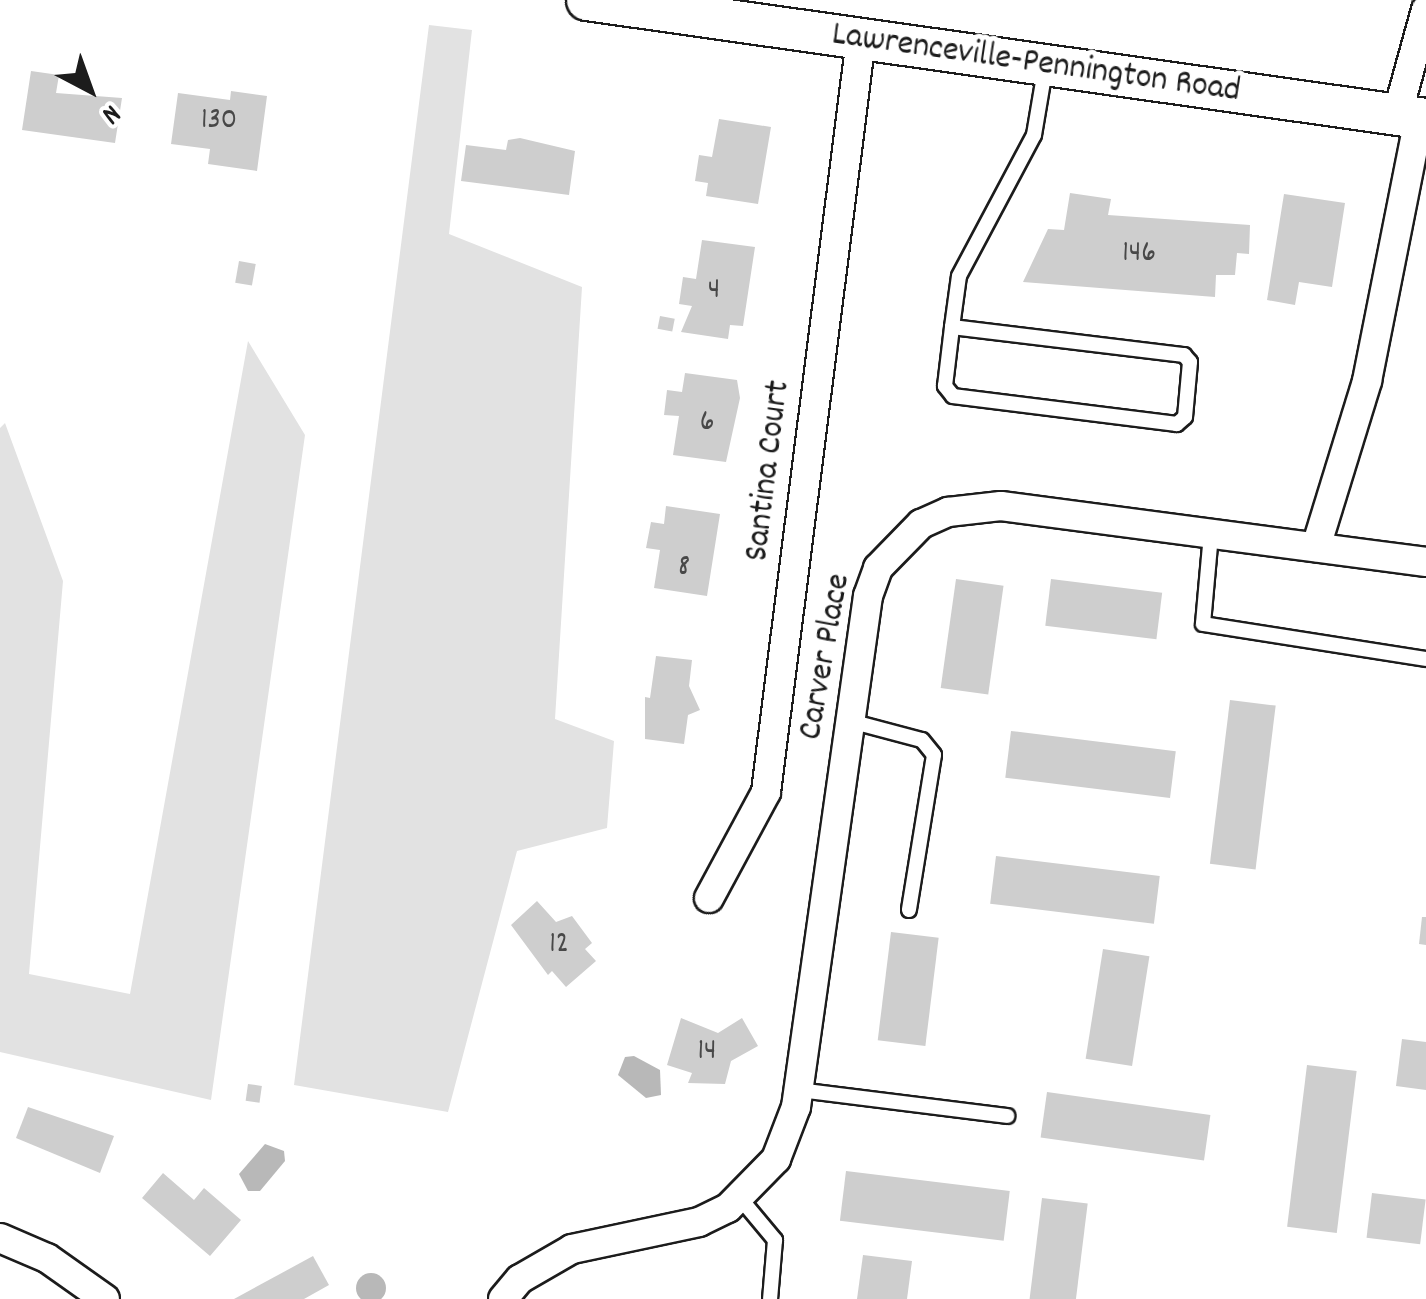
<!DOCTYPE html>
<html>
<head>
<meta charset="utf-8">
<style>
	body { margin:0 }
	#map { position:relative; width:1426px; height:1299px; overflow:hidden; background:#fff; font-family:Dekko,sans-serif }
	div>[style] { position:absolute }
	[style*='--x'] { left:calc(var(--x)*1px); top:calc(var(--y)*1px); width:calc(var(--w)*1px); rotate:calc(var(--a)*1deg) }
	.green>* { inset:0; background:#e2e2e2 }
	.water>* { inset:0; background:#b8b8b8 }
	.round { border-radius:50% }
	.building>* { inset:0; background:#cecece; transform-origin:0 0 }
	.roads { filter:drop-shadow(2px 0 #1c1c1c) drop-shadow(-2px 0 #1c1c1c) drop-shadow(0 2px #1c1c1c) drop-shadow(0 -2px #1c1c1c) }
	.lane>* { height:14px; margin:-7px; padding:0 7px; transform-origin:7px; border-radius:7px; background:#fff }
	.street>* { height:28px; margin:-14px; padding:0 14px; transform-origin:14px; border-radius:14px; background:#fff }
	.secondary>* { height:40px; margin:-20px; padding:0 20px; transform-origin:20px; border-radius:20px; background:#fff }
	span { translate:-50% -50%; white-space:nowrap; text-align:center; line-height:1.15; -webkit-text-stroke:10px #fff; paint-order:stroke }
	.number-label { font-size:30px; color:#484848 }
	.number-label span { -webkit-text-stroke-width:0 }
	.street-label { font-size:35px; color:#1c1c1c }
	.north { position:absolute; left:40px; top:40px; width:100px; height:100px; -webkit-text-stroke:8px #fff; paint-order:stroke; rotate:139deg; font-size:28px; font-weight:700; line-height:40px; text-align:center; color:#1c1c1c }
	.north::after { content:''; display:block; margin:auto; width:35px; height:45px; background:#1c1c1c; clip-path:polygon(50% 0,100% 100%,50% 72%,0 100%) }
</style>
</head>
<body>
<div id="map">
	<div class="green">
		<i style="clip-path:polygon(429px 25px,472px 30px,449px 234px,582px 287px,555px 719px,614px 741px,607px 828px,517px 851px,448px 1112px,294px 1085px)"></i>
		<i style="clip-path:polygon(248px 341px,305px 435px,211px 1100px,0 1052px,0 428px,5px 423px,63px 581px,29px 974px,130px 994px)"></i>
	</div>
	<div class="water">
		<i style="clip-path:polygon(634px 1056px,660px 1070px,661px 1095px,646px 1098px,618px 1075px,625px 1057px)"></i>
		<i style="clip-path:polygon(265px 1144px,284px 1151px,285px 1161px,260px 1191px,248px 1191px,239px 1174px)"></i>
		<i class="round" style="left:356px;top:1273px;width:30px;height:30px"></i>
	</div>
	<div class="building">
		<i style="clip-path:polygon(31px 71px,59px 75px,56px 93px,122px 98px,115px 143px,22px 130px)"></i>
		<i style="clip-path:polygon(231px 91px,267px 96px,257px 171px,208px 164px,210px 149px,171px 144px,178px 93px,230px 100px)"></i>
		<i style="clip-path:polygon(719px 119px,771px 127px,758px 204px,706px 196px,708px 183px,695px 181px,699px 155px,712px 157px)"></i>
		<i style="clip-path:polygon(520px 138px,575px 151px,569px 195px,461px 181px,466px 145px,506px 150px,508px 140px)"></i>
		<i style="clip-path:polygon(1070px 193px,1111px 199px,1108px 215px,1250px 225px,1249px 254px,1237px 253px,1235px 275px,1216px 275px,1215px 297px,1023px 282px,1048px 229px,1064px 230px)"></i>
		<i style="clip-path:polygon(1284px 194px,1345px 203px,1332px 287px,1299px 282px,1295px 305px,1267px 300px)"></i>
		<i style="clip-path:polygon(702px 240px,755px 247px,743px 326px,730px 325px,728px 339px,681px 332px,692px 306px,679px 304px,683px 277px,696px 279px)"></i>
		<i style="left:239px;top:261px;width:17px;height:22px;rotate:10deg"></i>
		<i style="left:660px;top:316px;width:15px;height:13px;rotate:11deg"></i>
		<i style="clip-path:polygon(685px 373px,737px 380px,740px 398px,726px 462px,673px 455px,679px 416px,664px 415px,667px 390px,682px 392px)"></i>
		<i style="clip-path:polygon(666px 506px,720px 514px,707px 596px,654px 588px,660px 550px,646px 548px,651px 522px,664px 524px)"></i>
		<i style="left:956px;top:579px;width:48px;height:110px;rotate:8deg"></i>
		<i style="left:1051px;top:579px;width:112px;height:47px;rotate:7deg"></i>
		<i style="clip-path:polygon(656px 656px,692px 660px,689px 686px,700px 710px,688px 715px,684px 744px,645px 739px,645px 697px,650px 698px)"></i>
		<i style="left:1230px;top:700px;width:46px;height:165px;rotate:7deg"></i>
		<i style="left:1011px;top:731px;width:166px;height:47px;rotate:7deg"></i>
		<i style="left:996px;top:856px;width:165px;height:48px;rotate:7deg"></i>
		<i style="clip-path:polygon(537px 901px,556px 922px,572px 916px,592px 943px,585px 949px,596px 961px,566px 987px,552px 971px,548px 975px,511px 925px)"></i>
		<i style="clip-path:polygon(1422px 917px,1426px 917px,1426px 945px,1419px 944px)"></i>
		<i style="left:891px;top:932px;width:48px;height:109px;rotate:7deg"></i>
		<i style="left:1103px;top:949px;width:47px;height:111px;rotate:9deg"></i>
		<i style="clip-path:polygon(681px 1018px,718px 1033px,742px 1018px,758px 1046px,731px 1061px,725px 1084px,688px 1083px,692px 1073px,667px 1065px)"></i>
		<i style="clip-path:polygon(1402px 1039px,1426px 1042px,1426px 1090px,1396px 1086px)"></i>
		<i style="left:1307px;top:1065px;width:50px;height:163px;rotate:7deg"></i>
		<i style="left:248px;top:1084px;width:14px;height:17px;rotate:8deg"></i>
		<i style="left:1047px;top:1092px;width:165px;height:46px;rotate:8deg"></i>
		<i style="clip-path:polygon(28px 1107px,114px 1136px,100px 1173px,16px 1138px)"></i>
		<i style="left:846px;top:1171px;width:165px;height:50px;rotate:7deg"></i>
		<i style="clip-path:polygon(163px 1173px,194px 1200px,204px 1188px,241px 1220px,210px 1256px,142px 1198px)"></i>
		<i style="left:1372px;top:1193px;width:54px;height:45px;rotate:7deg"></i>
		<i style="left:1042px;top:1198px;width:46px;height:102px;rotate:7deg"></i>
		<i style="clip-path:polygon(863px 1255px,912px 1261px,907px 1299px,857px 1299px)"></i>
		<i style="clip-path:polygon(313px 1256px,329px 1285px,304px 1299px,234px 1299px)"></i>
	</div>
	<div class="roads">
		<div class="lane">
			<i style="--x:952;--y:327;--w:234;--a:6.9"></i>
			<i style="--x:1184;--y:355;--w:9;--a:49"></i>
			<i style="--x:1190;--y:362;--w:55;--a:95.2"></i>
			<i style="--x:1185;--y:417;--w:11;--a:139"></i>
			<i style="--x:1177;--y:424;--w:226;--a:-172.9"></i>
			<i style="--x:953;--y:396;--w:13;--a:-129"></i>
			<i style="--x:945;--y:386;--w:59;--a:-83.2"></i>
			<i style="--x:952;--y:327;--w:51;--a:-82.2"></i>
			<i style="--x:959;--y:276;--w:160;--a:-62"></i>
			<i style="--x:1034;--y:135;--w:66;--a:-80.4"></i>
			<i style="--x:1211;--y:534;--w:90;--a:95.1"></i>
			<i style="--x:1203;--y:624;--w:226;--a:8.9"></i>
			<i style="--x:850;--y:721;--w:74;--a:14.8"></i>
			<i style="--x:922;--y:740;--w:19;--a:51"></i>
			<i style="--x:934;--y:755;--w:157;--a:99.2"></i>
			<i style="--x:799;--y:1090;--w:210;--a:7.1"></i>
			<i style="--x:740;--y:1198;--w:55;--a:50.2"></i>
			<i style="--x:775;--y:1240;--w:59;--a:94.8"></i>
		</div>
		<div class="street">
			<i style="--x:1397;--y:115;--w:109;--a:-74.6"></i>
			<i style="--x:1316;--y:547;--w:174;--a:-72.9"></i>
			<i style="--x:1367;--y:381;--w:268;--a:-78.8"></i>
			<i style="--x:709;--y:898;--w:120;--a:-61.7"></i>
			<i style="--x:766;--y:792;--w:759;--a:-82.81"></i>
			<i style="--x:0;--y:1238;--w:51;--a:23.1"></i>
			<i style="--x:47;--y:1258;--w:71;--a:35.3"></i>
			<i style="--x:503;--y:1299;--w:26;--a:-50"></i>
			<i style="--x:520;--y:1279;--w:60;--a:-30"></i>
			<i style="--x:572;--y:1249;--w:130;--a:-12"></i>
			<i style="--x:699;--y:1222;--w:32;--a:-26"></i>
			<i style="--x:728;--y:1208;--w:69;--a:-45.6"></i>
			<i style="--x:776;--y:1159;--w:56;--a:-69"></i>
			<i style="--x:796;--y:1107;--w:516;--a:-81.98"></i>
			<i style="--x:868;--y:596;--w:30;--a:-70"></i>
			<i style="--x:878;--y:568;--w:62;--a:-45.7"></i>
			<i style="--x:921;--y:524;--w:30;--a:-24"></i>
			<i style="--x:948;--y:512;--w:53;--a:-6.5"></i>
			<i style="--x:1001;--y:506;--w:429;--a:7.5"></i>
		</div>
		<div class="secondary">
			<i style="--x:587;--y:0;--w:847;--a:8.07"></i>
		</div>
	</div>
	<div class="number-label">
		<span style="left:219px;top:122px">130</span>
		<span style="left:1139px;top:255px">146</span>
		<span style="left:714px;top:292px">4</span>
		<span style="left:707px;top:424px">6</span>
		<span style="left:684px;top:569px">8</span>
		<span style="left:559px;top:946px">12</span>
		<span style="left:707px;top:1053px">14</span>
	</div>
	<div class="street-label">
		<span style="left:1036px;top:64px;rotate:8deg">Lawrenceville-Pennington Road</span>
		<span style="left:769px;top:471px;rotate:-83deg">Santina Court</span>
		<span style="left:826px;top:657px;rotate:-80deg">Carver Place</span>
	</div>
	<div class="north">N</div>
</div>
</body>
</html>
